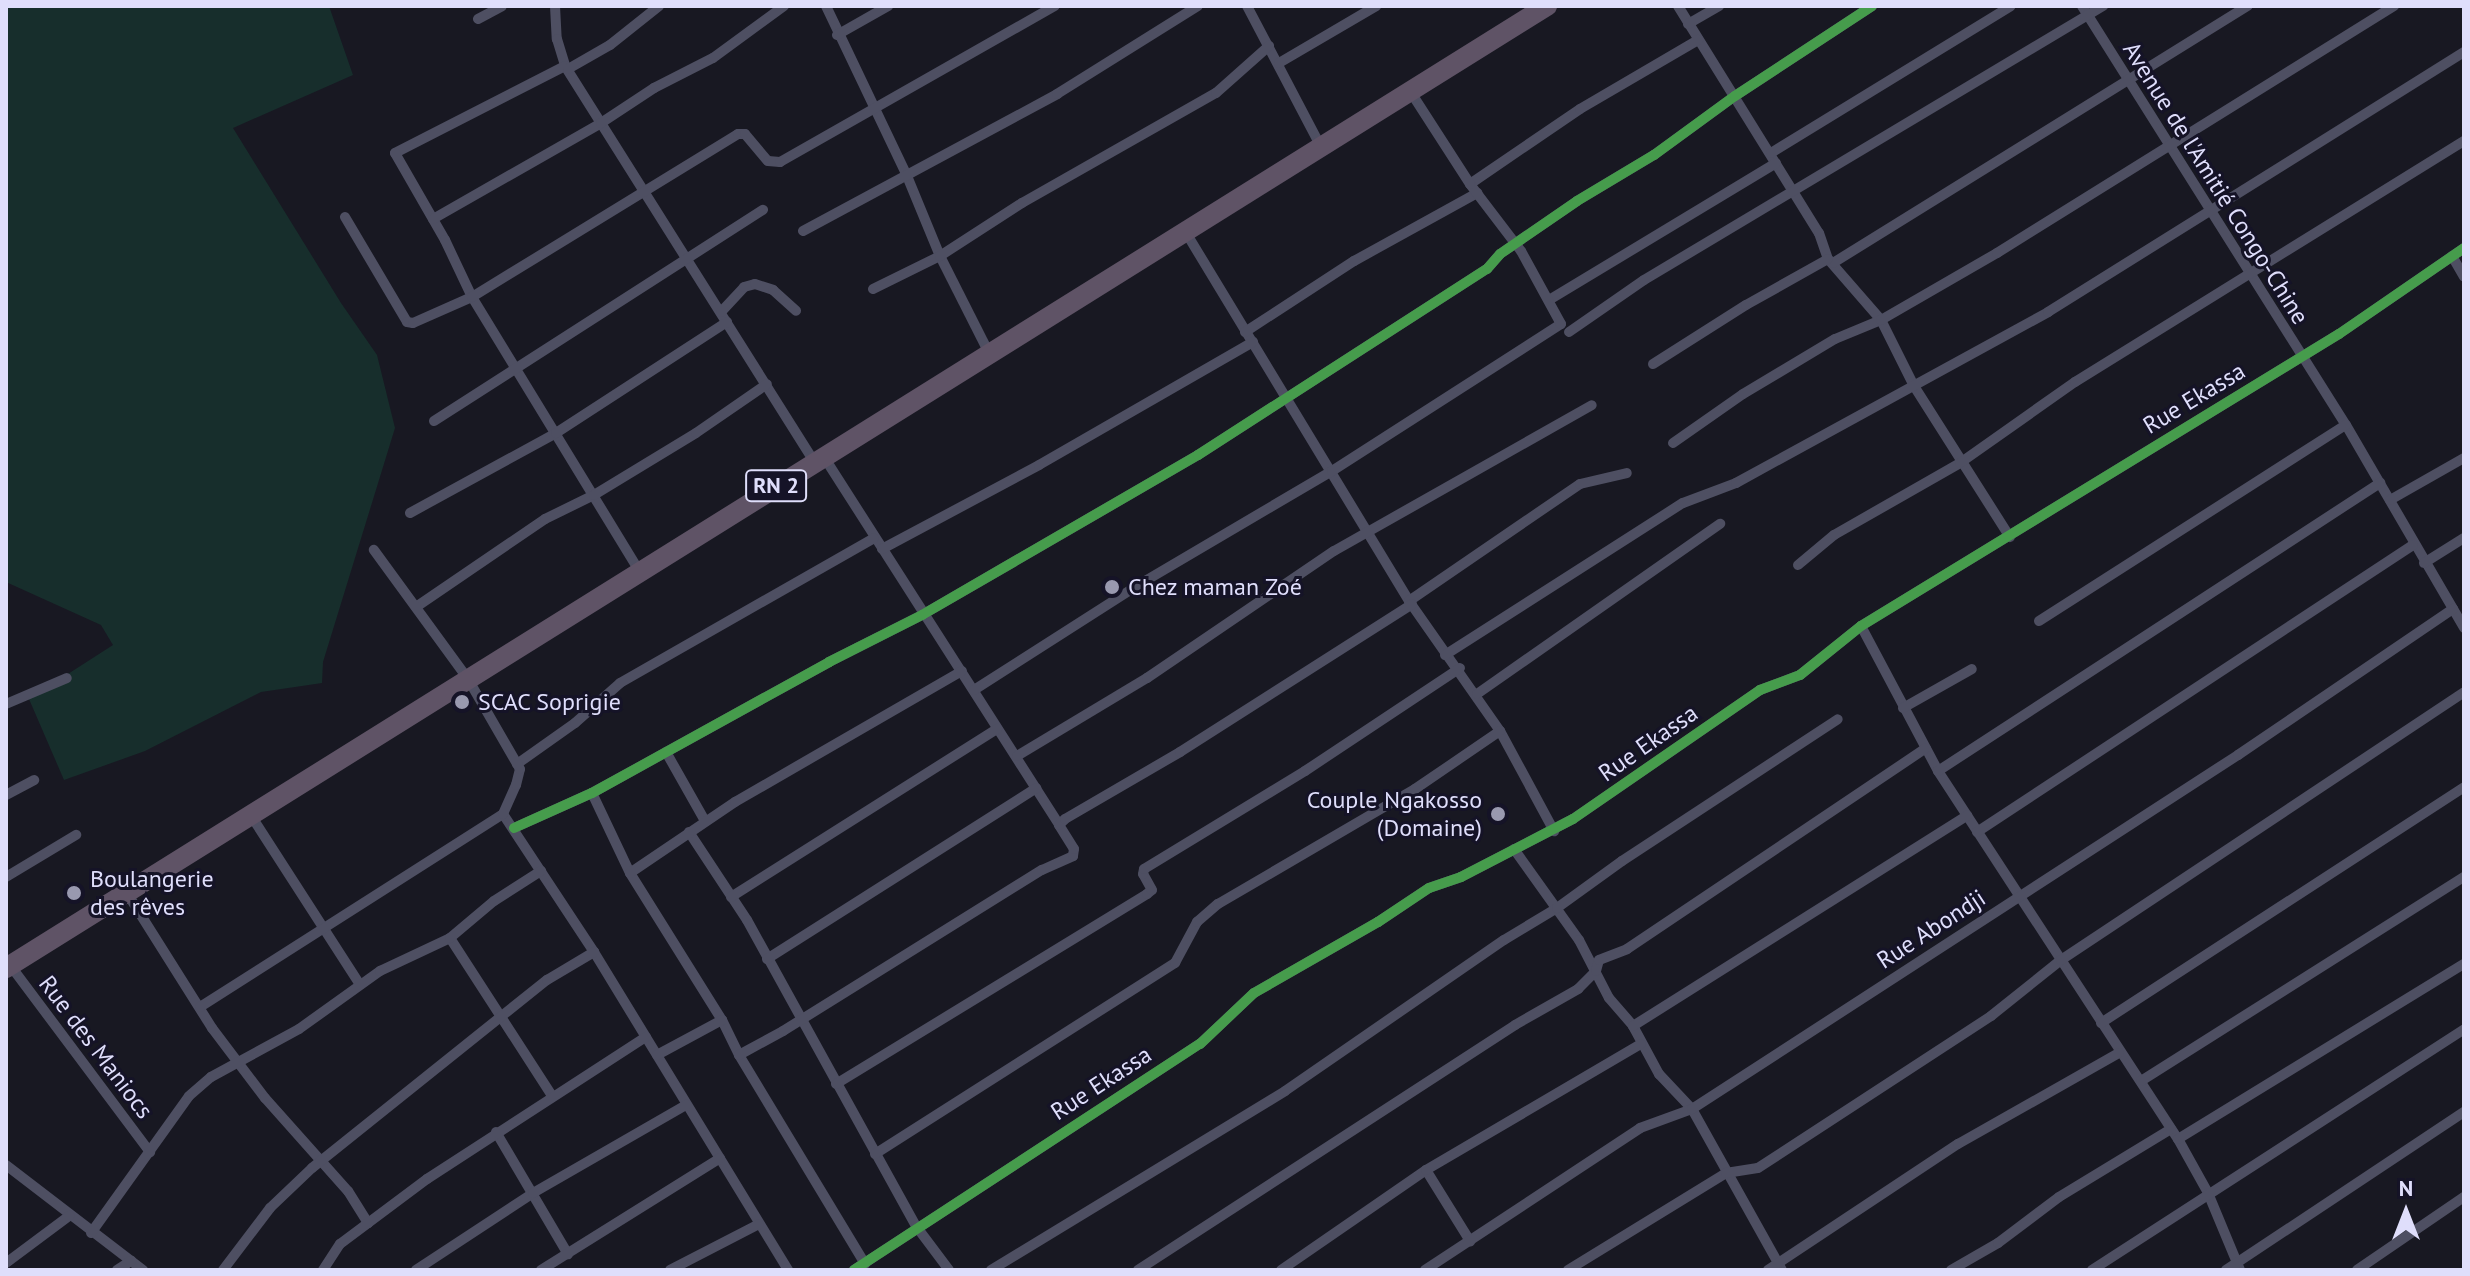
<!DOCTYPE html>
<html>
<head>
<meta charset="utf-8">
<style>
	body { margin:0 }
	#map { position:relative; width:2470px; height:1276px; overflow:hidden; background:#181822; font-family:"PT Sans",sans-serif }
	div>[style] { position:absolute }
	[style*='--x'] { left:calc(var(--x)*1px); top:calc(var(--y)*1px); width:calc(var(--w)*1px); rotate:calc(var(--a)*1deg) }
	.green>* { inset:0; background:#172e2c }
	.street>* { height:10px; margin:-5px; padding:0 5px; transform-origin:5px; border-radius:5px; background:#4e4f62 }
	.highway>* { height:20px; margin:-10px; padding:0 10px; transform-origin:10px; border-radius:10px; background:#5f5366 }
	.cycleway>* { height:10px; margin:-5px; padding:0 5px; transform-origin:5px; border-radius:5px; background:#469c4c }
	.dots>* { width:22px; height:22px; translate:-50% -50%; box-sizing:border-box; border:4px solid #151327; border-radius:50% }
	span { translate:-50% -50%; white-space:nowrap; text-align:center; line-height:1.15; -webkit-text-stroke:6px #151327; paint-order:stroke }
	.shield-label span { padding:2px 6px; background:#151327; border:2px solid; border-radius:6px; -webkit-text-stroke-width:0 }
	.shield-label { font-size:22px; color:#dfdefb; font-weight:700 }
	.street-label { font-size:24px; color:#dfdefb }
	.poi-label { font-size:24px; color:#dfdefb }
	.left { translate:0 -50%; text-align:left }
	.right { translate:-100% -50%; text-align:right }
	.frame { position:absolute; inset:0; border:8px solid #dfdefb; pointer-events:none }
	.north { position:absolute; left:2366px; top:1172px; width:80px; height:80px; -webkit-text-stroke:6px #151327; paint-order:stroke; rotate:0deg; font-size:22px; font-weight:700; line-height:32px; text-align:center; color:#dfdefb }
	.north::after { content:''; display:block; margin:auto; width:28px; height:36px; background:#dfdefb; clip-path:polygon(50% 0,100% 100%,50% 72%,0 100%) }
</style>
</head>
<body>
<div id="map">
	<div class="green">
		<i style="clip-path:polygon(6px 6px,329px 6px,353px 75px,233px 128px,341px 303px,377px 355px,395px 428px,323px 662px,322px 683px,261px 692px,145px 751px,64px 780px,29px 699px,113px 645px,101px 625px,6px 582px)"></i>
	</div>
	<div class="street">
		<i style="--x:555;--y:6;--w:33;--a:87"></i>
		<i style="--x:557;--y:39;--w:28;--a:73"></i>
		<i style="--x:565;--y:66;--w:468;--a:57.8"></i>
		<i style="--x:826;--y:6;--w:188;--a:64.5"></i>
		<i style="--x:907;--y:176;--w:87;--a:67.6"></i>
		<i style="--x:940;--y:256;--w:109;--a:63.2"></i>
		<i style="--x:1247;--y:6;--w:159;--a:62.3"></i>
		<i style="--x:1678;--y:6;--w:267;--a:58.2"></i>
		<i style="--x:1819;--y:233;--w:28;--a:71"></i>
		<i style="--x:1828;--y:259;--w:81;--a:49"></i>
		<i style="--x:1881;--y:320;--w:74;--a:63.4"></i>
		<i style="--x:1914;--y:386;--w:179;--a:57.6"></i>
		<i style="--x:2082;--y:6;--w:495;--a:57.8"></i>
		<i style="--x:2346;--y:425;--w:235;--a:59.8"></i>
		<i style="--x:478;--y:19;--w:27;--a:-28"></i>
		<i style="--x:1688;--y:24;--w:36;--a:-30"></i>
		<i style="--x:837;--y:35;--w:59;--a:-29.6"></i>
		<i style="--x:1279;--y:63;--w:113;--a:-30.4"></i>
		<i style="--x:565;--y:66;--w:191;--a:152.9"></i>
		<i style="--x:395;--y:153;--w:100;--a:60.1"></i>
		<i style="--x:445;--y:240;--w:63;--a:64.7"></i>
		<i style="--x:472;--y:297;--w:321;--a:58.6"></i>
		<i style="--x:568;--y:69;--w:48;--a:-29.7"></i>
		<i style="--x:610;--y:45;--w:63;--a:-38.5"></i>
		<i style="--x:1771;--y:153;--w:281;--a:-31.5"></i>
		<i style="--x:1470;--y:184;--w:133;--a:-34.3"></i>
		<i style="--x:1580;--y:109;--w:137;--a:-30.3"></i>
		<i style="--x:345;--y:217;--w:122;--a:59.4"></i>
		<i style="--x:407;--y:322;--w:6;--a:9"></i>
		<i style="--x:413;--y:323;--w:64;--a:-23.8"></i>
		<i style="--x:472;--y:297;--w:312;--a:-31.5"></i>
		<i style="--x:738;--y:134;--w:7;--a:0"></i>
		<i style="--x:745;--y:134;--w:35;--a:50"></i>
		<i style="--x:768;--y:161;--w:12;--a:5"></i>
		<i style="--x:780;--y:162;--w:316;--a:-29.6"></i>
		<i style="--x:433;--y:219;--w:193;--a:-29.7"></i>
		<i style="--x:601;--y:123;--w:64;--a:-33.4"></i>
		<i style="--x:654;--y:88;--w:66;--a:-27"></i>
		<i style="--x:713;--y:58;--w:88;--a:-36.2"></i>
		<i style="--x:803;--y:231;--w:289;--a:-28.3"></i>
		<i style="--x:1057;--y:94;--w:166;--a:-32"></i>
		<i style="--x:1185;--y:231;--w:433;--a:58.8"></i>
		<i style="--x:1409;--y:601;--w:159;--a:55"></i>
		<i style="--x:1500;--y:731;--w:114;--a:61.6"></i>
		<i style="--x:2452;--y:256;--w:24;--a:60"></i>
		<i style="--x:1833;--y:263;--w:488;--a:-31.8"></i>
		<i style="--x:873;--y:289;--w:75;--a:-26.2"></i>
		<i style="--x:940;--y:256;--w:98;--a:-32.9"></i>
		<i style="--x:1022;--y:203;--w:223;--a:-29.6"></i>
		<i style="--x:1216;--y:93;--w:71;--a:-41.6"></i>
		<i style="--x:1549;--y:300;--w:265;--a:-31.1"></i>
		<i style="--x:721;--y:312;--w:34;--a:-47"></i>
		<i style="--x:744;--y:287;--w:11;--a:-15"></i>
		<i style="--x:755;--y:284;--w:19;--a:18"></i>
		<i style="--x:773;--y:290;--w:31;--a:42"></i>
		<i style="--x:1245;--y:332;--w:130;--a:-33.1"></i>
		<i style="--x:1354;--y:261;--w:141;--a:-28.9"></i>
		<i style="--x:1569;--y:332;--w:91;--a:-34.7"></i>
		<i style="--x:1644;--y:280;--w:535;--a:-30.84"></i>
		<i style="--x:1653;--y:364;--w:110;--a:-32.4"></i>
		<i style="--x:1746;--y:305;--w:94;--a:-29.3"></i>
		<i style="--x:434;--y:421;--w:391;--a:-32.7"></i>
		<i style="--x:1673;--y:443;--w:85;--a:-35"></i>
		<i style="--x:1743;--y:394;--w:107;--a:-30.9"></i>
		<i style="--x:1835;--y:339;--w:50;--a:-22.4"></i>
		<i style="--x:1881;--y:320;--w:134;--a:-30"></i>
		<i style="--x:1997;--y:253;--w:468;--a:-31.9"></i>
		<i style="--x:824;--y:457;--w:437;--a:57.4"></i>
		<i style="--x:2390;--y:500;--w:85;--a:-29.6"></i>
		<i style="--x:410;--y:513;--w:166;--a:-28.7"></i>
		<i style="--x:556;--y:433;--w:204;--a:-33"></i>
		<i style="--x:882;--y:549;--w:178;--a:-28.1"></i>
		<i style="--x:1039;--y:465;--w:247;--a:-29.9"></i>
		<i style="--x:2424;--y:563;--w:47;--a:-32"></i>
		<i style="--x:1798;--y:565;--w:47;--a:-39.8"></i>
		<i style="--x:1834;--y:535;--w:145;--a:-29.7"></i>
		<i style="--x:1960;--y:463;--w:141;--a:-35.2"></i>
		<i style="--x:2075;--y:382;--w:458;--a:-31.8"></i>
		<i style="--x:1409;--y:601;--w:207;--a:-34.4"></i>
		<i style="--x:1580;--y:484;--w:48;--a:-13.2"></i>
		<i style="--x:416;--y:607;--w:156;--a:-34.3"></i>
		<i style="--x:545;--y:519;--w:55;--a:-26.1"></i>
		<i style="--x:594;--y:495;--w:119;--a:-31.3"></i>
		<i style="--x:696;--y:433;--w:86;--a:-34.6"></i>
		<i style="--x:2039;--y:621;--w:364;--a:-32.6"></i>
		<i style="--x:1861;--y:626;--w:164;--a:62"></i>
		<i style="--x:1938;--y:771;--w:439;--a:56.9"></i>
		<i style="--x:2178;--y:1139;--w:62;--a:60.9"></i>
		<i style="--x:2208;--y:1193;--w:83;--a:67.4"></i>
		<i style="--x:1445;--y:655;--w:282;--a:-32.6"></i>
		<i style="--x:1683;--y:503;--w:57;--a:-20.7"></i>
		<i style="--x:1736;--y:483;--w:356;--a:-28.7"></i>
		<i style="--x:2048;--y:312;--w:491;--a:-32"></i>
		<i style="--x:974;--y:690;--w:197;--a:-32.6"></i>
		<i style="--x:1140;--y:584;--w:223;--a:-30.5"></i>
		<i style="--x:1332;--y:471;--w:272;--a:-32.7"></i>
		<i style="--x:1561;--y:324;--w:83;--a:-118.7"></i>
		<i style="--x:1521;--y:251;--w:84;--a:-127.3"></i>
		<i style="--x:1470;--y:184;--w:111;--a:-122.8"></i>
		<i style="--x:1477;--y:694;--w:297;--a:-35"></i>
		<i style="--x:6;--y:704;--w:66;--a:-23.1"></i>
		<i style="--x:1903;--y:708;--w:79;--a:-29.5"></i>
		<i style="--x:666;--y:752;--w:79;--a:60.5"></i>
		<i style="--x:1017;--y:756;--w:152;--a:-31"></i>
		<i style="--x:1147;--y:678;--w:226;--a:-34.2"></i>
		<i style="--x:1334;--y:551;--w:296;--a:-29.5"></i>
		<i style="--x:517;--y:764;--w:71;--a:-35.3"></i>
		<i style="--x:575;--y:723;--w:60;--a:-41.6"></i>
		<i style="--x:620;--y:683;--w:292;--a:-29.7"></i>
		<i style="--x:1938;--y:771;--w:528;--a:-33.09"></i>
		<i style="--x:592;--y:793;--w:89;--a:64.6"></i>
		<i style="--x:630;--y:873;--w:173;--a:58"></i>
		<i style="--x:722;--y:1020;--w:39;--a:64"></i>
		<i style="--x:739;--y:1055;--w:244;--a:58.9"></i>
		<i style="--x:6;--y:795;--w:32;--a:-28"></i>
		<i style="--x:250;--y:814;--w:203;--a:57.2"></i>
		<i style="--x:503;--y:814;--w:165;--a:56.6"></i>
		<i style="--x:594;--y:952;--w:373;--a:58.6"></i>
		<i style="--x:514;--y:828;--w:85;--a:-24.2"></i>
		<i style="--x:592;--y:793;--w:271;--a:-28.9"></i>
		<i style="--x:829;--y:662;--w:104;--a:-26.8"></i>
		<i style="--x:922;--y:615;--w:319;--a:-30.1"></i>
		<i style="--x:1198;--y:455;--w:344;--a:-32.8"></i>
		<i style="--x:1487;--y:269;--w:20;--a:-49"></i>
		<i style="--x:1500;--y:254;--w:93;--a:-34.5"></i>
		<i style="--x:1577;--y:201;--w:90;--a:-30.9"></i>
		<i style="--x:1654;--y:155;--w:100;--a:-36.1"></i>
		<i style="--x:1735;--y:96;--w:164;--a:-33.3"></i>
		<i style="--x:689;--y:832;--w:105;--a:56.6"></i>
		<i style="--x:747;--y:920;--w:350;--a:61.1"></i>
		<i style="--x:916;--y:1226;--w:55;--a:53.1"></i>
		<i style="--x:1977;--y:832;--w:522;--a:-33.36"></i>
		<i style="--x:1514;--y:849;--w:112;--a:54.5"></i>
		<i style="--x:1579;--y:940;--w:65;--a:62.7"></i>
		<i style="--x:1609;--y:998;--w:37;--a:49"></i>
		<i style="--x:1633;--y:1026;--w:55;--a:61.6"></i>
		<i style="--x:1659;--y:1074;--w:48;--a:46.7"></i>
		<i style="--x:1692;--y:1109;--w:184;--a:60.8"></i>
		<i style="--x:630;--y:873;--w:127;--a:-34.1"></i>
		<i style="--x:735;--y:802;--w:262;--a:-30"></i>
		<i style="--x:6;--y:877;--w:82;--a:-31"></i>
		<i style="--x:127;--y:893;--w:160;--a:57.8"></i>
		<i style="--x:212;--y:1028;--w:88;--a:52.9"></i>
		<i style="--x:265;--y:1098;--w:125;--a:48.3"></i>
		<i style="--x:348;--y:1191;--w:38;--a:58"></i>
		<i style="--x:731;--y:897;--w:315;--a:-32.3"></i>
		<i style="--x:450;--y:938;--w:189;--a:57.1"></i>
		<i style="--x:767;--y:959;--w:319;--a:-32.4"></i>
		<i style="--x:10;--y:965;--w:234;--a:53.2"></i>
		<i style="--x:200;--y:1007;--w:359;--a:-32.5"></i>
		<i style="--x:503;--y:814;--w:32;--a:-66"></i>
		<i style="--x:516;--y:785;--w:16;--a:-76"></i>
		<i style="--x:520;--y:769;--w:104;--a:-120"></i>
		<i style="--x:468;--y:679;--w:160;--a:-126.1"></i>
		<i style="--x:2101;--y:1023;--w:433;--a:-33"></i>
		<i style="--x:1633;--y:1026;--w:395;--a:-32.2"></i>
		<i style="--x:657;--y:1055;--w:74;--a:-28.3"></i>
		<i style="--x:739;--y:1055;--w:50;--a:-28.6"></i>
		<i style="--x:783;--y:1031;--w:305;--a:-31.9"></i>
		<i style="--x:1042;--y:870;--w:34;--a:-24"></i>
		<i style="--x:1073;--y:856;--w:7;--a:-82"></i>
		<i style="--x:1074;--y:849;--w:28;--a:-122"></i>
		<i style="--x:1059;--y:825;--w:8;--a:-45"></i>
		<i style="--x:1065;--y:819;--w:133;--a:-30.2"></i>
		<i style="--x:1180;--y:752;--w:275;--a:-32.5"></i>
		<i style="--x:2141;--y:1081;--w:382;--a:-32.3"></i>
		<i style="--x:836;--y:1084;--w:364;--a:-31.4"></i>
		<i style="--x:1147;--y:894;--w:6;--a:-39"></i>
		<i style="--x:1152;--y:890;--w:18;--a:-119"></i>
		<i style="--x:1143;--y:874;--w:5;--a:-79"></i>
		<i style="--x:1144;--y:869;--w:188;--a:-31.3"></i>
		<i style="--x:1305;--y:771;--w:186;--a:-33.6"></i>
		<i style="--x:496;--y:1132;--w:142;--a:59.5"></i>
		<i style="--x:2178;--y:1139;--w:335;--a:-31.5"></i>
		<i style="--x:875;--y:1154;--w:356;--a:-32.5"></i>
		<i style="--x:1175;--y:963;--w:47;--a:-61.8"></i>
		<i style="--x:1197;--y:922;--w:28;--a:-41"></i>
		<i style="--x:1218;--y:904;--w:228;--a:-30.3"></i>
		<i style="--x:1415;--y:789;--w:103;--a:-34.3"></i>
		<i style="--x:6;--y:1165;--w:173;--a:37.5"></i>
		<i style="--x:1426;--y:1170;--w:84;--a:58.2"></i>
		<i style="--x:91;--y:1233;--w:168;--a:-54.4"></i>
		<i style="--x:189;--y:1096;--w:29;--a:-41"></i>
		<i style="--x:211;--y:1077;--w:100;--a:-28.6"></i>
		<i style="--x:299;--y:1029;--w:100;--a:-35.6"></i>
		<i style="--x:380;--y:971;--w:77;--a:-25.2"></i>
		<i style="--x:450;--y:938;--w:57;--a:-40.1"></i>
		<i style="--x:494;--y:901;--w:56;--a:-32.6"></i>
		<i style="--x:6;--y:1263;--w:79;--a:-36.7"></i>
		<i style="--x:117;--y:1270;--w:17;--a:-33"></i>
		<i style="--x:223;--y:1270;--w:78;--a:-52.8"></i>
		<i style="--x:270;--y:1208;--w:58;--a:-43.6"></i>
		<i style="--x:312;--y:1168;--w:301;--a:-38.7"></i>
		<i style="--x:547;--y:980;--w:55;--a:-30.8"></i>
		<i style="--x:323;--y:1270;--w:31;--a:-57"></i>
		<i style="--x:340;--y:1244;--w:109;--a:-36.8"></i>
		<i style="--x:427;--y:1179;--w:261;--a:-33"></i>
		<i style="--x:416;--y:1270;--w:140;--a:-33.3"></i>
		<i style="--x:533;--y:1193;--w:177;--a:-29.9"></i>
		<i style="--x:541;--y:1270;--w:211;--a:-32"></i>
		<i style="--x:670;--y:1270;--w:100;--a:-27.3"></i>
		<i style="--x:854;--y:1270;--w:413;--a:-33.2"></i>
		<i style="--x:1200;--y:1044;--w:74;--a:-43.4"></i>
		<i style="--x:1254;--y:993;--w:143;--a:-29.8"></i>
		<i style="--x:1378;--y:922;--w:61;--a:-33.7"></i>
		<i style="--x:1429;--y:888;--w:34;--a:-19"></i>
		<i style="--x:1461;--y:877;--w:126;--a:-27.4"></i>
		<i style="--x:1573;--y:819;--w:227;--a:-34.6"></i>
		<i style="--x:1760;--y:690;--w:43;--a:-20.6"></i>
		<i style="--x:1800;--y:675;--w:78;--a:-38.8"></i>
		<i style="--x:1861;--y:626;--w:560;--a:-31.42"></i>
		<i style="--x:2339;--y:334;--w:152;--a:-34.5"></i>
		<i style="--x:991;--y:1270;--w:344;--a:-31.3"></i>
		<i style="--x:1285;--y:1091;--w:266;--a:-34.6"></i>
		<i style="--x:1504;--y:940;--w:62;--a:-31.1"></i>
		<i style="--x:1557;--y:908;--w:80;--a:-35.9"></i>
		<i style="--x:1622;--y:861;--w:258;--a:-33.3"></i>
		<i style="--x:1138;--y:1270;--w:450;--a:-33"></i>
		<i style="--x:1515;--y:1025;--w:73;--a:-29.7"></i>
		<i style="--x:1578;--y:989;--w:25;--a:-45"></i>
		<i style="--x:1596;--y:971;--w:11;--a:-75"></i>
		<i style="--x:1599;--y:960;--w:30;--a:-21"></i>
		<i style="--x:1627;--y:949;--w:360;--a:-33.9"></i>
		<i style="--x:1281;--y:1270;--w:176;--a:-34.6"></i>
		<i style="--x:1426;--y:1170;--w:249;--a:-30.4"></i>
		<i style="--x:1425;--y:1270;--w:258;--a:-33.4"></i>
		<i style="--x:1640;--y:1128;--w:55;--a:-20.1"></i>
		<i style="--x:1692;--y:1109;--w:651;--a:-32.96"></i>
		<i style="--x:2238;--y:755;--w:260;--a:-34.2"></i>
		<i style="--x:1568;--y:1270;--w:185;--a:-31.5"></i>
		<i style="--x:1726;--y:1173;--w:32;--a:-9"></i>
		<i style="--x:1758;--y:1168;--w:278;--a:-33.1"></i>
		<i style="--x:1991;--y:1016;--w:90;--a:-38.7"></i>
		<i style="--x:2061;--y:960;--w:484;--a:-33.6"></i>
		<i style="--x:1768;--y:1270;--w:228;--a:-33.6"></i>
		<i style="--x:1958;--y:1144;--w:185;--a:-29.5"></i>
		<i style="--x:1951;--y:1270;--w:54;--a:-29.9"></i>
		<i style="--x:1998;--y:1243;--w:76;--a:-37"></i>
		<i style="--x:2059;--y:1197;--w:131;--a:-31.3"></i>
		<i style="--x:2092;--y:1270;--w:443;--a:-32.9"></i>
		<i style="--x:2226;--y:1270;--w:286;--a:-33.6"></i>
		<i style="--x:2357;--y:1270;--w:130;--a:-34.3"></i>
	</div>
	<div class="highway">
		<i style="--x:6;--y:968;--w:1817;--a:-31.98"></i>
	</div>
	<div class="cycleway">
		<i style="--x:514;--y:828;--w:85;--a:-24.2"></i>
		<i style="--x:592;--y:793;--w:271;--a:-28.9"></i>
		<i style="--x:829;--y:662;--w:104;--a:-26.8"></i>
		<i style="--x:922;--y:615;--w:319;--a:-30.1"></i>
		<i style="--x:1198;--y:455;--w:344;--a:-32.8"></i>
		<i style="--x:1487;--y:269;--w:20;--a:-49"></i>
		<i style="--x:1500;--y:254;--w:93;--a:-34.5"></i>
		<i style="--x:1577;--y:201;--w:90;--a:-30.9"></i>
		<i style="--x:1654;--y:155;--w:100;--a:-36.1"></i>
		<i style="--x:1735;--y:96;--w:164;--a:-33.3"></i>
		<i style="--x:854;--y:1270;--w:413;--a:-33.2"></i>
		<i style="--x:1200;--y:1044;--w:74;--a:-43.4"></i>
		<i style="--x:1254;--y:993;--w:143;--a:-29.8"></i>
		<i style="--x:1378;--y:922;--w:61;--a:-33.7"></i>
		<i style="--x:1429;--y:888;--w:34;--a:-19"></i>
		<i style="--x:1461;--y:877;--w:126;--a:-27.4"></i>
		<i style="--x:1573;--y:819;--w:227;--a:-34.6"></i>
		<i style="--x:1760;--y:690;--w:43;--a:-20.6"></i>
		<i style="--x:1800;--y:675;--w:78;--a:-38.8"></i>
		<i style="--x:1861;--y:626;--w:560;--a:-31.42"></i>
		<i style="--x:2339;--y:334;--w:152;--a:-34.5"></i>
	</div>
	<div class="dots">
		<i style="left:1112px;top:587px;background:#9999af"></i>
		<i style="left:462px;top:702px;background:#9999af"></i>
		<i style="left:1498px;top:814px;background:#9999af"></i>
		<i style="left:74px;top:893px;background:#9999af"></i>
	</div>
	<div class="shield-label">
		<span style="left:776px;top:486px">RN 2</span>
	</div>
	<div class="street-label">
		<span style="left:2216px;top:183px;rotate:58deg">Avenue de l'Amitié Congo-Chine</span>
		<span style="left:2194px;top:398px;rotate:-31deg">Rue Ekassa</span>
		<span style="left:1648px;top:743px;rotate:-35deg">Rue Ekassa</span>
		<span style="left:1931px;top:929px;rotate:-33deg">Rue Abondji</span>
		<span style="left:96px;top:1047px;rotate:53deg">Rue des Maniocs</span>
		<span style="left:1101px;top:1083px;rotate:-33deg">Rue Ekassa</span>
	</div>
	<div class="poi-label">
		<span class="left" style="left:1128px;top:587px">Chez maman Zoé</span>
		<span class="left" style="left:478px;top:702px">SCAC Soprigie</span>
		<span class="right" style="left:1482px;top:814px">Couple Ngakosso<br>(Domaine)</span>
		<span class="left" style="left:90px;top:893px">Boulangerie<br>des rêves</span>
	</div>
	<div class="frame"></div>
	<div class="north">N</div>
</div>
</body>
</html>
